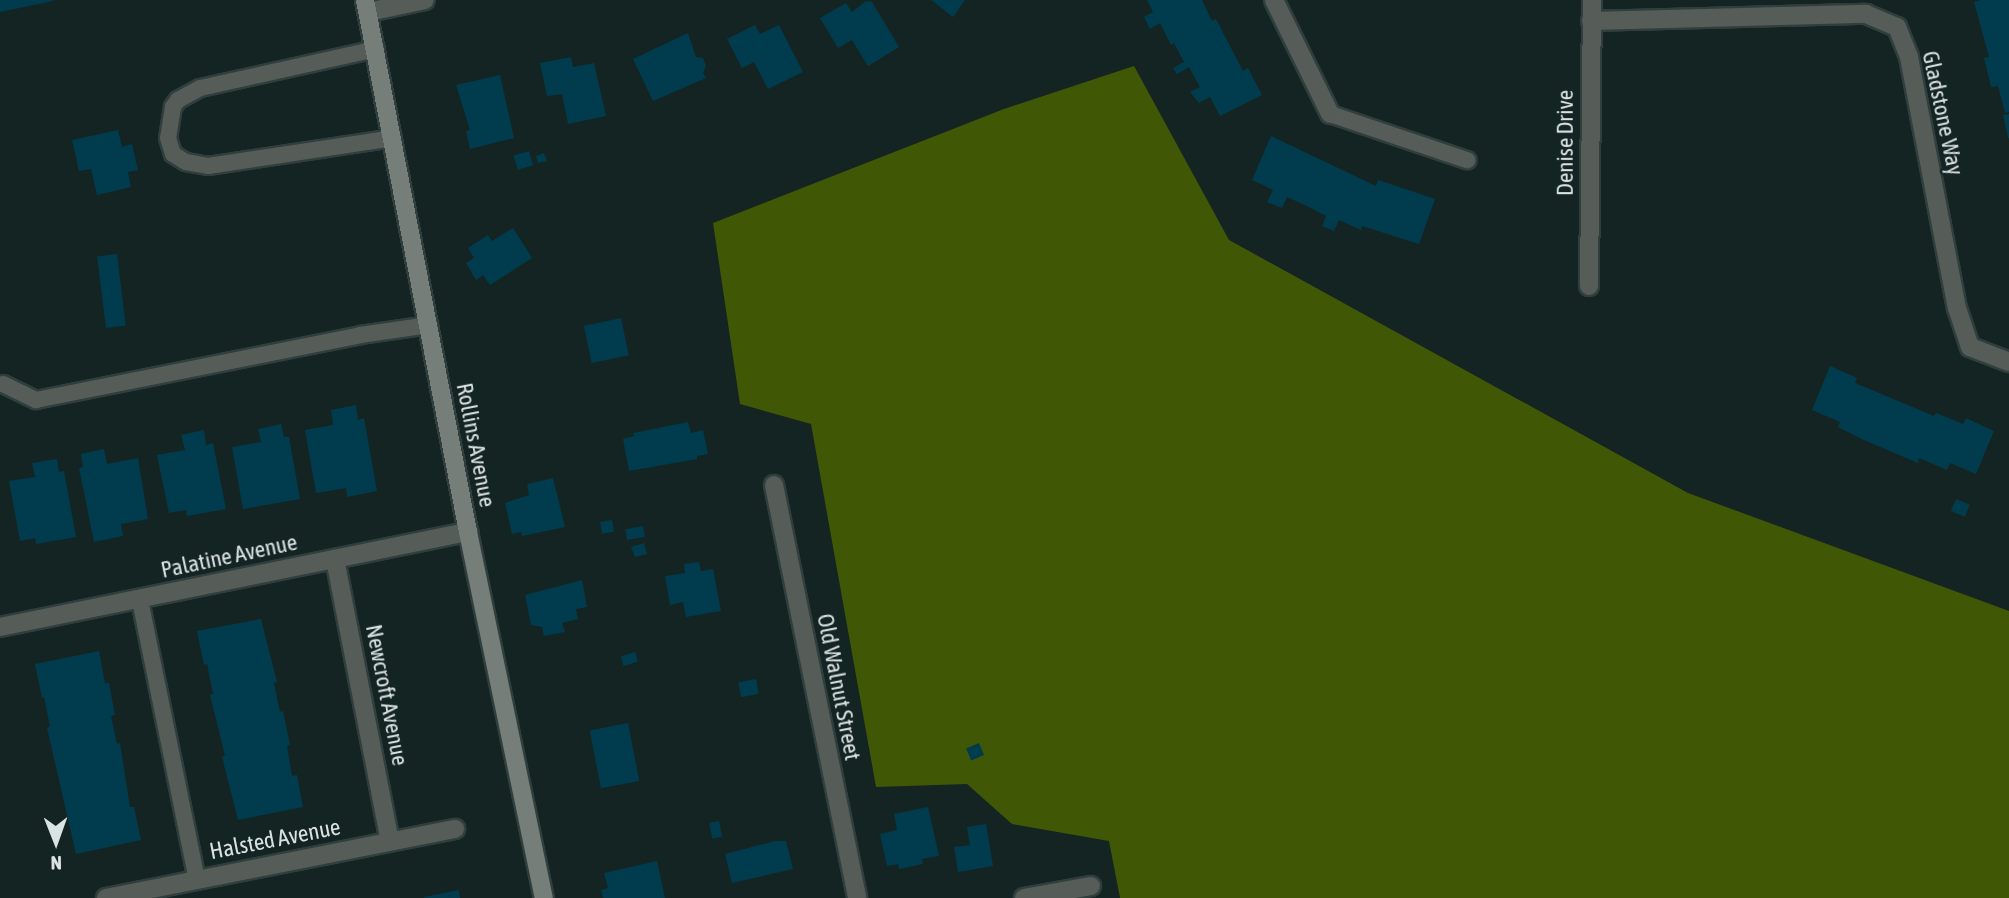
<!DOCTYPE html>
<html>
<head>
<meta charset="utf-8">
<style>
	body { margin:0 }
	#map { position:relative; width:2009px; height:898px; overflow:hidden; background:#142423; font-family:"Asap Condensed",sans-serif }
	div>[style] { position:absolute }
	[style*='--x'] { left:calc(var(--x)*1px); top:calc(var(--y)*1px); width:calc(var(--w)*1px); rotate:calc(var(--a)*1deg) }
	.forest>* { inset:0; background:#405705 }
	.building>* { inset:0; background:#003c4d; transform-origin:0 0 }
	.roads { filter:drop-shadow(2px 0 #303f3e) drop-shadow(-2px 0 #303f3e) drop-shadow(0 2px #303f3e) drop-shadow(0 -2px #303f3e) }
	.lane>* { height:16px; margin:-8px; padding:0 8px; transform-origin:8px; border-radius:8px; background:#565d59 }
	.street>* { height:18px; margin:-9px; padding:0 9px; transform-origin:9px; border-radius:9px; background:#565d59 }
	.secondary>* { height:18px; margin:-9px; padding:0 9px; transform-origin:9px; border-radius:9px; background:#757e78 }
	span { translate:-50% -50%; white-space:nowrap; text-align:center; line-height:1.15; -webkit-text-stroke:5px #142423; paint-order:stroke }
	.street-label { font-size:23px; color:#d9e3e2 }
	.north { position:absolute; left:21px; top:807px; width:70px; height:70px; -webkit-text-stroke:5px #142423; paint-order:stroke; rotate:179deg; font-size:19px; font-weight:700; line-height:28px; text-align:center; color:#d9e3e2 }
	.north::after { content:''; display:block; margin:auto; width:24px; height:32px; background:#d9e3e2; clip-path:polygon(50% 0,100% 100%,50% 72%,0 100%) }
</style>
</head>
<body>
<div id="map">
	<div class="forest">
		<i style="clip-path:polygon(1134px 66px,1229px 240px,1688px 493px,2009px 611px,2009px 898px,1120px 898px,1109px 841px,1012px 824px,967px 784px,876px 787px,811px 424px,740px 404px,713px 223px,1004px 109px)"></i>
	</div>
	<div class="building">
		<i style="clip-path:polygon(0 0,53px 0,53px 1px,0 12px)"></i>
		<i style="clip-path:polygon(931px 0,965px 0,953px 17px)"></i>
		<i style="clip-path:polygon(1147px 0,1202px 0,1212px 21px,1216px 19px,1243px 71px,1248px 68px,1262px 95px,1220px 116px,1210px 97px,1199px 103px,1190px 92px,1200px 87px,1189px 67px,1177px 74px,1173px 68px,1184px 62px,1174px 43px,1171px 45px,1160px 23px,1150px 29px,1144px 17px,1153px 12px)"></i>
		<i style="clip-path:polygon(1981px 0,2009px 0,2009px 112px,2005px 113px,1998px 86px,1991px 87px,1984px 58px,1989px 57px,1974px 2px)"></i>
		<i style="clip-path:polygon(866px 1px,872px 2px,899px 47px,868px 66px,852px 40px,838px 48px,820px 18px,846px 3px,852px 12px)"></i>
		<i style="clip-path:polygon(755px 25px,760px 34px,779px 25px,803px 72px,768px 89px,754px 62px,742px 68px,727px 39px)"></i>
		<i style="clip-path:polygon(688px 33px,696px 57px,703px 58px,706px 66px,703px 73px,706px 78px,653px 101px,633px 59px)"></i>
		<i style="clip-path:polygon(571px 57px,573px 67px,594px 63px,606px 116px,568px 124px,562px 94px,547px 96px,540px 63px)"></i>
		<i style="clip-path:polygon(500px 75px,514px 138px,470px 149px,466px 131px,470px 130px,456px 85px)"></i>
		<i style="clip-path:polygon(2009px 114px,2009px 138px,2008px 138px,2003px 115px)"></i>
		<i style="clip-path:polygon(118px 130px,122px 147px,132px 144px,138px 170px,128px 172px,131px 187px,97px 195px,91px 169px,79px 171px,72px 140px)"></i>
		<i style="clip-path:polygon(1271px 136px,1376px 186px,1378px 180px,1435px 199px,1419px 244px,1362px 226px,1361px 230px,1339px 220px,1334px 231px,1322px 226px,1326px 216px,1305px 205px,1287px 197px,1282px 208px,1267px 202px,1273px 190px,1252px 180px)"></i>
		<i style="left:529px;top:151px;width:15px;height:16px;rotate:74deg"></i>
		<i style="clip-path:polygon(544px 153px,547px 161px,538px 163px,536px 156px)"></i>
		<i style="clip-path:polygon(513px 228px,532px 258px,490px 285px,483px 275px,476px 280px,466px 263px,474px 258px,468px 248px,488px 235px,492px 241px)"></i>
		<i style="left:117px;top:254px;width:72px;height:20px;rotate:83deg"></i>
		<i style="left:621px;top:318px;width:38px;height:38px;rotate:78deg"></i>
		<i style="clip-path:polygon(1830px 366px,1857px 378px,1855px 383px,1934px 416px,1936px 413px,1963px 424px,1966px 418px,1994px 431px,1976px 474px,1950px 463px,1947px 470px,1919px 458px,1918px 463px,1864px 440px,1838px 427px,1840px 422px,1812px 410px)"></i>
		<i style="clip-path:polygon(356px 405px,358px 420px,364px 418px,377px 491px,347px 497px,346px 488px,316px 493px,305px 430px,333px 425px,331px 410px)"></i>
		<i style="clip-path:polygon(688px 422px,691px 433px,703px 430px,708px 454px,697px 456px,697px 459px,629px 471px,623px 439px,634px 436px,633px 433px)"></i>
		<i style="clip-path:polygon(281px 424px,284px 437px,289px 437px,300px 499px,243px 509px,232px 447px,261px 442px,258px 429px)"></i>
		<i style="clip-path:polygon(204px 430px,206px 445px,213px 443px,226px 509px,187px 516px,186px 510px,169px 513px,157px 455px,185px 450px,181px 435px)"></i>
		<i style="clip-path:polygon(104px 449px,107px 464px,138px 458px,148px 519px,121px 524px,123px 536px,94px 542px,79px 468px,83px 467px,81px 454px)"></i>
		<i style="clip-path:polygon(57px 459px,59px 472px,64px 471px,76px 537px,36px 544px,35px 538px,20px 541px,9px 481px,35px 477px,32px 463px)"></i>
		<i style="clip-path:polygon(553px 478px,565px 527px,522px 536px,521px 532px,512px 534px,505px 503px,529px 495px,527px 484px)"></i>
		<i style="left:1956px;top:499px;width:15px;height:13px;rotate:23deg"></i>
		<i style="left:612px;top:520px;width:12px;height:12px;rotate:81deg"></i>
		<i style="left:643px;top:526px;width:11px;height:18px;rotate:80deg"></i>
		<i style="clip-path:polygon(644px 543px,647px 554px,635px 557px,631px 547px)"></i>
		<i style="clip-path:polygon(699px 562px,701px 571px,713px 569px,721px 611px,686px 617px,683px 602px,670px 605px,665px 576px,685px 573px,684px 564px)"></i>
		<i style="clip-path:polygon(582px 580px,587px 607px,576px 609px,578px 619px,562px 623px,565px 632px,544px 636px,542px 627px,531px 625px,525px 595px)"></i>
		<i style="clip-path:polygon(261px 619px,277px 682px,274px 683px,280px 712px,283px 711px,290px 745px,287px 746px,292px 776px,297px 775px,303px 807px,238px 820px,222px 757px,225px 756px,210px 695px,213px 694px,207px 664px,204px 665px,197px 631px)"></i>
		<i style="clip-path:polygon(99px 651px,105px 683px,109px 683px,115px 715px,111px 716px,117px 744px,120px 743px,130px 807px,134px 807px,141px 840px,76px 854px,47px 728px,50px 726px,44px 697px,42px 698px,35px 664px)"></i>
		<i style="left:635px;top:652px;width:10px;height:15px;rotate:73deg"></i>
		<i style="left:756px;top:679px;width:15px;height:18px;rotate:79deg"></i>
		<i style="left:628px;top:723px;width:59px;height:39px;rotate:79deg"></i>
		<i style="left:979px;top:743px;width:13px;height:14px;rotate:67deg"></i>
		<i style="clip-path:polygon(928px 807px,939px 856px,922px 859px,923px 864px,899px 869px,898px 864px,887px 866px,880px 834px,897px 830px,894px 814px)"></i>
		<i style="left:719px;top:821px;width:16px;height:10px;rotate:79deg"></i>
		<i style="clip-path:polygon(986px 824px,993px 866px,958px 872px,954px 847px,970px 845px,967px 827px)"></i>
		<i style="clip-path:polygon(775px 841px,786px 841px,793px 869px,732px 883px,725px 854px)"></i>
		<i style="clip-path:polygon(657px 861px,665px 898px,603px 898px,601px 890px,608px 888px,604px 873px)"></i>
		<i style="clip-path:polygon(459px 890px,460px 898px,424px 898px,424px 897px)"></i>
	</div>
	<div class="roads">
		<div class="lane">
			<i style="--x:376;--y:49;--w:180;--a:167.5"></i>
			<i style="--x:200;--y:88;--w:25;--a:151"></i>
			<i style="--x:178;--y:100;--w:9;--a:126"></i>
			<i style="--x:173;--y:107;--w:31;--a:99"></i>
			<i style="--x:168;--y:138;--w:17;--a:73"></i>
			<i style="--x:173;--y:154;--w:15;--a:32"></i>
			<i style="--x:186;--y:162;--w:22;--a:10"></i>
			<i style="--x:208;--y:166;--w:187;--a:-8.6"></i>
			<i style="--x:1330;--y:114;--w:145;--a:18.6"></i>
			<i style="--x:3;--y:384;--w:37;--a:26"></i>
			<i style="--x:36;--y:400;--w:330;--a:-11.3"></i>
			<i style="--x:360;--y:335;--w:70;--a:-8.2"></i>
			<i style="--x:140;--y:600;--w:286;--a:78.5"></i>
		</div>
		<div class="street">
			<i style="--x:1274;--y:0;--w:127;--a:63.8"></i>
			<i style="--x:368;--y:12;--w:58;--a:-11.9"></i>
			<i style="--x:1591;--y:21;--w:275;--a:-1.5"></i>
			<i style="--x:1866;--y:14;--w:34;--a:23"></i>
			<i style="--x:1897;--y:27;--w:32;--a:68"></i>
			<i style="--x:1909;--y:57;--w:256;--a:79.2"></i>
			<i style="--x:1957;--y:308;--w:41;--a:71.6"></i>
			<i style="--x:1970;--y:347;--w:42;--a:21"></i>
			<i style="--x:1589;--y:286;--w:286;--a:-89.4"></i>
			<i style="--x:774;--y:485;--w:421;--a:78.6"></i>
			<i style="--x:335;--y:559;--w:287;--a:79"></i>
			<i style="--x:0;--y:627;--w:478;--a:-11.5"></i>
			<i style="--x:106;--y:898;--w:356;--a:-11.2"></i>
			<i style="--x:1024;--y:898;--w:68;--a:-10.2"></i>
		</div>
		<div class="secondary">
			<i style="--x:365;--y:0;--w:542;--a:79.04"></i>
			<i style="--x:468;--y:532;--w:374;--a:78.3"></i>
		</div>
	</div>
	<div class="street-label">
		<span style="left:1943px;top:113px;rotate:78deg">Gladstone Way</span>
		<span style="left:1565px;top:143px;rotate:-90deg">Denise Drive</span>
		<span style="left:476px;top:445px;rotate:79deg">Rollins Avenue</span>
		<span style="left:229px;top:556px;rotate:-12deg">Palatine Avenue</span>
		<span style="left:839px;top:687px;rotate:79deg">Old Walnut Street</span>
		<span style="left:387px;top:695px;rotate:79deg">Newcroft Avenue</span>
		<span style="left:275px;top:839px;rotate:-11deg">Halsted Avenue</span>
	</div>
	<div class="north">N</div>
</div>
</body>
</html>
